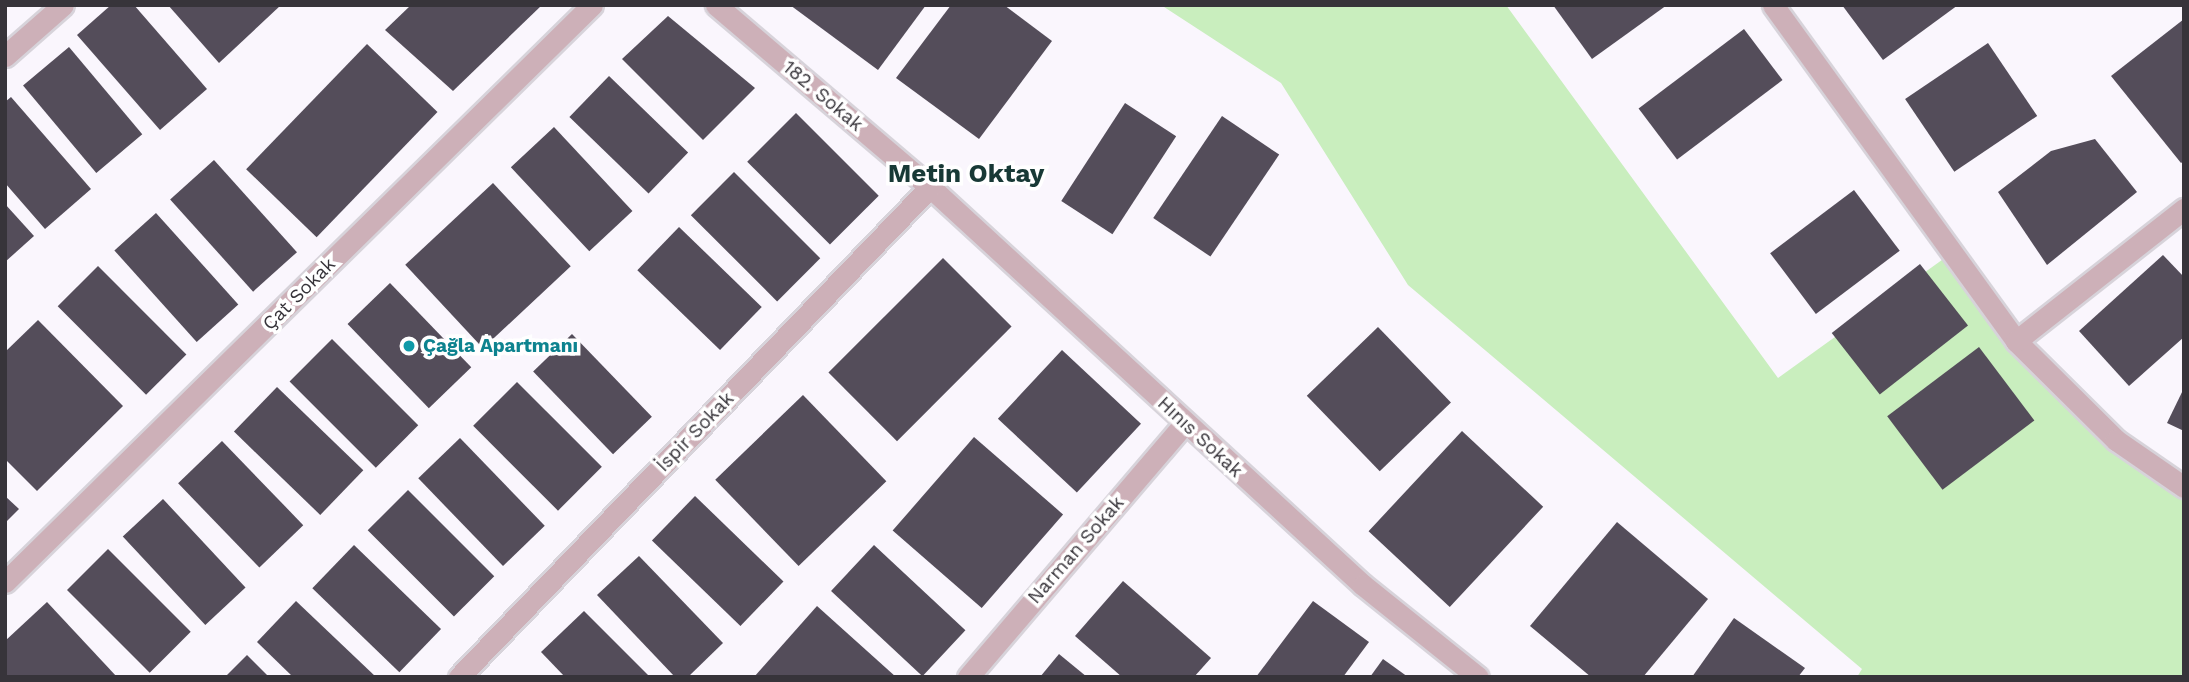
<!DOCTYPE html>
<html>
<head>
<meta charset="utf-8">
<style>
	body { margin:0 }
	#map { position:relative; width:2189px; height:682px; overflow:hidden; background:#faf6fd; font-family:"Work Sans",sans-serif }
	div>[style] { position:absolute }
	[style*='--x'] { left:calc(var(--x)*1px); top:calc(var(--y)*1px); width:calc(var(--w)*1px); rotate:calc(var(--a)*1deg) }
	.green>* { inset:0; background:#c9eebe }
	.building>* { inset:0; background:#544d5a; transform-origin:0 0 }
	.roads { filter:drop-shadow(2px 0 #d7d3da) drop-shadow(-2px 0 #d7d3da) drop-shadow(0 2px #d7d3da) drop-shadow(0 -2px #d7d3da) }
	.street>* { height:21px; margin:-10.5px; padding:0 10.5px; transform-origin:10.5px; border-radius:10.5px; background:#cdb0b8 }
	.dots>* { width:19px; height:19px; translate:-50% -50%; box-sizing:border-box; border:4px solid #fff; border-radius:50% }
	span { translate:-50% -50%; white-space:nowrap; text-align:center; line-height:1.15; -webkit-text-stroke:7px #fff; paint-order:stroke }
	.street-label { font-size:19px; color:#37343a }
	.culture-label { font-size:19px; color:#0d838f; font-weight:700 }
	.left { translate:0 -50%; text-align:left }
	.district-label { font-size:26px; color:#183936; font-weight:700 }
	.frame { position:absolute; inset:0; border:7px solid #37343a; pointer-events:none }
</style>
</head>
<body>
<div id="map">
	<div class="green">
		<i style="clip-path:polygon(1161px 5px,1506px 5px,1778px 378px,1953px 252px,2016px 341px,2184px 487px,2184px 677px,1857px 677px,1862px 669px,1408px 285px,1281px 83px)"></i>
	</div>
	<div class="building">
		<i style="clip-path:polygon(111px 5px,134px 5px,207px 89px,160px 130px,77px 35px)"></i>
		<i style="clip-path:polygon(168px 5px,281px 5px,219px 63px)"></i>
		<i style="clip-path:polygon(411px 5px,542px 5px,453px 91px,385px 30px)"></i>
		<i style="clip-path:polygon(790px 5px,926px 5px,878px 70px)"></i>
		<i style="clip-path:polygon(951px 5px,1004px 5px,1052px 41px,979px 139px,896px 78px)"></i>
		<i style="clip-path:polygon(1553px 5px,1667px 5px,1592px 59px)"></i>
		<i style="clip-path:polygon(1842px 5px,1958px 5px,1883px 60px)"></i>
		<i style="clip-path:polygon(668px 16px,755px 88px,703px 140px,622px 59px)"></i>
		<i style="clip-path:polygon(2184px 19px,2184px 161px,2181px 163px,2111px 76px)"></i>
		<i style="left:1744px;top:29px;width:64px;height:132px;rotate:53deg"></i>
		<i style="left:1988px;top:43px;width:88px;height:100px;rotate:56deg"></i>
		<i style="left:367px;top:44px;width:98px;height:174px;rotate:44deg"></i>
		<i style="left:69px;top:47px;width:114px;height:60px;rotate:50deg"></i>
		<i style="left:609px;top:76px;width:110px;height:57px;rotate:44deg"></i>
		<i style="clip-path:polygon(11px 97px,91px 189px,45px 229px,5px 183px,5px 102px)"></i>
		<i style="left:1125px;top:103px;width:61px;height:117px;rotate:33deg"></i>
		<i style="left:796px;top:113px;width:117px;height:69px;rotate:45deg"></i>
		<i style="left:1222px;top:116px;width:69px;height:123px;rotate:34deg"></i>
		<i style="left:554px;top:127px;width:115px;height:59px;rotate:47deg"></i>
		<i style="clip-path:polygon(2095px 139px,2137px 192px,2047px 265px,1998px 192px,2051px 151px)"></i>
		<i style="left:214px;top:160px;width:124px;height:59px;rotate:48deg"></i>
		<i style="left:734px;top:172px;width:122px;height:61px;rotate:45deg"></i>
		<i style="left:493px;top:183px;width:114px;height:120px;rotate:47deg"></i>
		<i style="left:1854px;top:190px;width:76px;height:105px;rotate:53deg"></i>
		<i style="clip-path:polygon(5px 204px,34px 236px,5px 262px)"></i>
		<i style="left:156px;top:213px;width:123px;height:56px;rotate:48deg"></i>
		<i style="left:679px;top:227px;width:115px;height:60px;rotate:44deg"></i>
		<i style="clip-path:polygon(2163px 255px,2184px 277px,2184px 337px,2129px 386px,2079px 331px)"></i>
		<i style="left:943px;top:258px;width:97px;height:162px;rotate:45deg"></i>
		<i style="left:1920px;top:264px;width:78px;height:112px;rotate:52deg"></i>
		<i style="left:98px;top:266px;width:125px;height:57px;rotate:45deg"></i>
		<i style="left:390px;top:283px;width:117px;height:59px;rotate:46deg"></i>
		<i style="clip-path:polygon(38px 320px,123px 406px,37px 491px,5px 459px,5px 352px)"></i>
		<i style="left:1378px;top:327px;width:105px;height:99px;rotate:46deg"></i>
		<i style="left:572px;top:334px;width:115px;height:54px;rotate:46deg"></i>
		<i style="left:332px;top:339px;width:122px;height:60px;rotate:45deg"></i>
		<i style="left:1979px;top:347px;width:92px;height:115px;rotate:53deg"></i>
		<i style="left:1062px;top:350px;width:108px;height:94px;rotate:43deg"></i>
		<i style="left:517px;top:382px;width:120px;height:62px;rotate:45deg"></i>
		<i style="left:277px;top:387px;width:120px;height:62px;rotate:44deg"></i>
		<i style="clip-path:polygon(2184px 388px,2184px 431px,2167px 423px)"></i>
		<i style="left:803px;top:395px;width:120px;height:122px;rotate:46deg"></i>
		<i style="left:1462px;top:431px;width:111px;height:137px;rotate:43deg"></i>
		<i style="left:974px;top:437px;width:118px;height:124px;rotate:41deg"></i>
		<i style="left:460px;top:438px;width:122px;height:58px;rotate:46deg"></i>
		<i style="left:222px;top:441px;width:117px;height:61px;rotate:46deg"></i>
		<i style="left:408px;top:490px;width:122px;height:57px;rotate:45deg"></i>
		<i style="clip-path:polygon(5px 496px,19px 509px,5px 523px)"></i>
		<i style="left:695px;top:496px;width:123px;height:62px;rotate:44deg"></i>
		<i style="left:163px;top:499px;width:121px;height:55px;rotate:47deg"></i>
		<i style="clip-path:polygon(1617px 522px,1708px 599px,1643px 677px,1591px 677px,1530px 626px)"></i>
		<i style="left:354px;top:545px;width:121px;height:60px;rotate:44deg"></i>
		<i style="left:874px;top:545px;width:125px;height:63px;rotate:43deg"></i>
		<i style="left:108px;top:549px;width:117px;height:58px;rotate:45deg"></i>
		<i style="clip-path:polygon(639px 556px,723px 643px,688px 677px,675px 677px,597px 595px)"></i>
		<i style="clip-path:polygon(1123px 581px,1211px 658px,1194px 677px,1122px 677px,1075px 636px)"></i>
		<i style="clip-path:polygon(296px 601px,376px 677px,293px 677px,257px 642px)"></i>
		<i style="clip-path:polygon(1313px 601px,1369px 642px,1343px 677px,1256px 677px)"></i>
		<i style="clip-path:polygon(47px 602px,117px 677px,5px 677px,5px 641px)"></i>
		<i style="clip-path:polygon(817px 606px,896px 677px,754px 677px)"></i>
		<i style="clip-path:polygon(584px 611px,650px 677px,565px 677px,541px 652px)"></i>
		<i style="clip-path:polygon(1734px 618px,1805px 668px,1798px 677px,1692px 677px)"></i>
		<i style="clip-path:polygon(1059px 654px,1087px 677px,1040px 677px)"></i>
		<i style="clip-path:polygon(247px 655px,269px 677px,225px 677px)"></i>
		<i style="clip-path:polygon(1383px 659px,1408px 677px,1370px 677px)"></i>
	</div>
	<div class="roads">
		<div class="street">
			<i style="--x:716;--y:5;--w:281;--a:40.4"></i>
			<i style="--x:930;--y:187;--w:588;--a:42.59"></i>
			<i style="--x:1363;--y:585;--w:147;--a:38.7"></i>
			<i style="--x:1773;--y:5;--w:415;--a:54.1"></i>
			<i style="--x:2016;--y:341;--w:141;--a:44.7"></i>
			<i style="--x:2116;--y:440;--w:83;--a:34.7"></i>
			<i style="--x:5;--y:56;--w:77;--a:-41.3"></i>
			<i style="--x:2016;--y:341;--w:214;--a:-38.2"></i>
			<i style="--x:5;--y:582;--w:823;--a:-44.51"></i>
			<i style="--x:459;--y:677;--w:680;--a:-46.13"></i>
			<i style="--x:968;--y:677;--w:334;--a:-49.5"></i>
		</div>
	</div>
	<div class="dots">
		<i style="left:409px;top:346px;background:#0f9aa8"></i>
	</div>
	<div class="street-label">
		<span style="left:823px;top:96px;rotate:40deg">182. Sokak</span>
		<span style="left:299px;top:294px;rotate:-45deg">Çat Sokak</span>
		<span style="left:695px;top:432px;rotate:-46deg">İspir Sokak</span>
		<span style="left:1200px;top:437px;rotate:43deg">Hınıs Sokak</span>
		<span style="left:1076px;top:550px;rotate:-49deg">Narman Sokak</span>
	</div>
	<div class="culture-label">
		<span class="left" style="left:423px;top:346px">Çağla Apartmanı</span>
	</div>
	<div class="district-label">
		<span style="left:966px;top:174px">Metin Oktay</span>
	</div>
	<div class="frame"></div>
</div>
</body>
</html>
